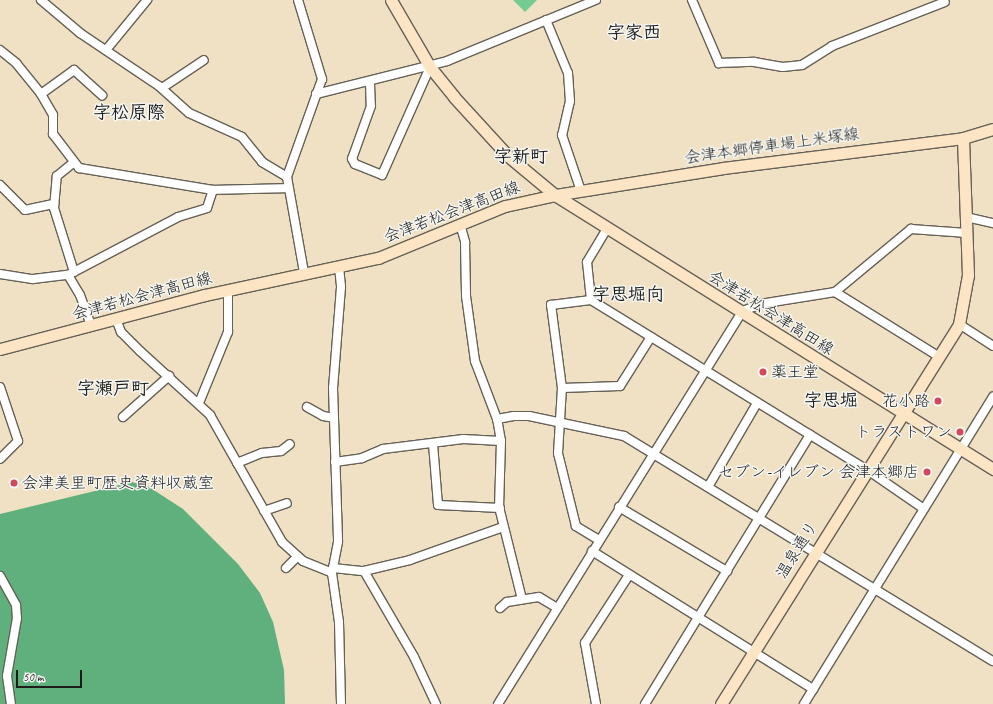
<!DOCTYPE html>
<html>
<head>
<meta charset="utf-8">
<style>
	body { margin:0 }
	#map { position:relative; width:993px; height:704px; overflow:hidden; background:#f0e1c4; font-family:Caveat,"Klee One",sans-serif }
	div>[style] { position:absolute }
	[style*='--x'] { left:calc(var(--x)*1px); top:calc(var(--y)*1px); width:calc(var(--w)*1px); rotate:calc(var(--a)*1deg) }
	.green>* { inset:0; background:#74cc92 }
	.forest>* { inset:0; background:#5fb07c }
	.roads { filter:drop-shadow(1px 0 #666157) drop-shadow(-1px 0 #666157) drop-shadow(0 1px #666157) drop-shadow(0 -1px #666157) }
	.street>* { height:8px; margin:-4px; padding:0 4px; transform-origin:4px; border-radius:4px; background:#fff }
	.secondary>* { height:11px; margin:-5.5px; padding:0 5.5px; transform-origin:5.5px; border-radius:5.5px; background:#fce5c4 }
	.dots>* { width:11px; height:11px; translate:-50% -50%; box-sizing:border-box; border:2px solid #f6f6f2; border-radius:50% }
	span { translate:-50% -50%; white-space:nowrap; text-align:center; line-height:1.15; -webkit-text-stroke:3px #f6f6f2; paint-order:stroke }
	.street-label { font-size:16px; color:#1c1c1c }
	.poi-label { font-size:16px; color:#1c1c1c }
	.left { translate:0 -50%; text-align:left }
	.right { translate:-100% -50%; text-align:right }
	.quarter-label { font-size:18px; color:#1c1c1c; font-weight:700 }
	.scale { position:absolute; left:16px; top:670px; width:66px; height:18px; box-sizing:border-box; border:2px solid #1c1c1c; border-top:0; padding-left:5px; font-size:12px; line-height:14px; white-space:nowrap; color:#1c1c1c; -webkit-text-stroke:3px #f6f6f2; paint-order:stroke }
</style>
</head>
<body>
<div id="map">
	<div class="green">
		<i style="clip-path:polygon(513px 0,537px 0,525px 12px)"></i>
	</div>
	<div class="forest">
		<i style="clip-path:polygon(132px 482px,149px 487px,183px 509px,238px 564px,260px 593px,273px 622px,284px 670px,285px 704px,0 704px,0 514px)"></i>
	</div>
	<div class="roads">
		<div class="street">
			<i style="--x:41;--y:0;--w:51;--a:40.2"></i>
			<i style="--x:80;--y:33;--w:95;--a:33.9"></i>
			<i style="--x:159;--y:86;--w:40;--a:42"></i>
			<i style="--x:189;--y:113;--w:58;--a:24.4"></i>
			<i style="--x:242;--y:137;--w:32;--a:51"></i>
			<i style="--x:262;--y:162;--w:29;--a:31"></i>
			<i style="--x:298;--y:0;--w:83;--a:73.1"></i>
			<i style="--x:322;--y:79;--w:104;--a:109.7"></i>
			<i style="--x:287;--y:177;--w:97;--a:79.9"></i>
			<i style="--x:692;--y:0;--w:69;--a:66.8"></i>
			<i style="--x:719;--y:63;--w:35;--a:-2"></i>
			<i style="--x:754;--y:62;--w:29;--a:10"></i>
			<i style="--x:783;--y:67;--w:19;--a:-6"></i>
			<i style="--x:802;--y:65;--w:36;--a:-32"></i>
			<i style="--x:832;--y:46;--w:121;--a:-21.3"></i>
			<i style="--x:546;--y:20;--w:57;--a:67.5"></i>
			<i style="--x:568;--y:73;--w:28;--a:86"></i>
			<i style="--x:570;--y:101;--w:35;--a:103"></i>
			<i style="--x:562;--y:135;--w:59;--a:71.3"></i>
			<i style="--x:0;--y:50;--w:21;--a:39"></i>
			<i style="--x:16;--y:63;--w:40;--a:51"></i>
			<i style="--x:41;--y:94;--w:24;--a:60"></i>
			<i style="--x:53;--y:115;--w:19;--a:90"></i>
			<i style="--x:53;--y:134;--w:43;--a:52.6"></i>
			<i style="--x:79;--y:168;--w:136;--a:9.3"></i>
			<i style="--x:106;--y:50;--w:65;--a:-50.6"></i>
			<i style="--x:370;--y:83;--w:23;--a:88"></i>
			<i style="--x:371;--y:106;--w:56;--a:109.7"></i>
			<i style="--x:352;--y:159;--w:6;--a:59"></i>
			<i style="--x:355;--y:164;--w:29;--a:22"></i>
			<i style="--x:382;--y:175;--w:118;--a:-66"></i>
			<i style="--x:162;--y:88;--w:50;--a:-33.7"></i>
			<i style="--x:41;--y:94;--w:41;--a:-36"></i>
			<i style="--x:74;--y:70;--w:38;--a:42"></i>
			<i style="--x:316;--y:94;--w:135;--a:-14.1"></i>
			<i style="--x:447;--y:61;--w:161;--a:-22.3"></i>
			<i style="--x:0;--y:185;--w:35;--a:45"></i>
			<i style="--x:25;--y:210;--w:30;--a:-12"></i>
			<i style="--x:966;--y:217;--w:28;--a:13"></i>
			<i style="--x:460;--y:224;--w:19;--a:74"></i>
			<i style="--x:465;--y:242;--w:54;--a:88.9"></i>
			<i style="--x:466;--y:296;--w:66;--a:82.1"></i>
			<i style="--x:475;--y:361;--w:62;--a:69.2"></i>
			<i style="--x:339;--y:267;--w:20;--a:84"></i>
			<i style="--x:341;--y:287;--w:101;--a:94.5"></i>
			<i style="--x:333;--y:388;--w:154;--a:88.1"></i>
			<i style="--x:338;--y:542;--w:32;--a:101"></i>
			<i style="--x:332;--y:573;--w:49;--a:81.9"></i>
			<i style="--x:339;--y:622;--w:82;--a:88.6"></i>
			<i style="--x:74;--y:272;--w:67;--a:-107.4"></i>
			<i style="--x:54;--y:208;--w:32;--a:-85"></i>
			<i style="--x:57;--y:176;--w:22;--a:-39"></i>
			<i style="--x:0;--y:274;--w:33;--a:9"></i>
			<i style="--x:33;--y:279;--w:35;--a:-7"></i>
			<i style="--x:68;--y:275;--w:23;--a:59"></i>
			<i style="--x:80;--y:295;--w:32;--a:70"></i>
			<i style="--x:68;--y:275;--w:124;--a:-27.8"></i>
			<i style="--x:178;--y:217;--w:30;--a:-17"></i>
			<i style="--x:207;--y:208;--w:19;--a:-72"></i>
			<i style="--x:213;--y:190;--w:75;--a:-1.5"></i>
			<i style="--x:835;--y:292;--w:121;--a:31.9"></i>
			<i style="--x:591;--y:300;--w:38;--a:-96"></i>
			<i style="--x:587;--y:262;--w:37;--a:-59"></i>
			<i style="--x:116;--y:319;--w:14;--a:69"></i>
			<i style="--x:121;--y:332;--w:27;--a:45"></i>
			<i style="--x:140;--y:351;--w:95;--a:42.4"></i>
			<i style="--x:210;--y:415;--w:146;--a:60.4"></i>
			<i style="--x:282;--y:542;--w:28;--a:42"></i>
			<i style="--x:303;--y:561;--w:31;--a:22"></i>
			<i style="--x:959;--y:324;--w:40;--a:32.9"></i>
			<i style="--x:0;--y:387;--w:57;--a:71.6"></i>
			<i style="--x:18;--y:441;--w:25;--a:135"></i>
			<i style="--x:562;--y:388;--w:58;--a:-2"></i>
			<i style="--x:620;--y:386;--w:58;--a:-57.7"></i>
			<i style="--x:199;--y:403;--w:77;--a:-67.8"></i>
			<i style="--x:228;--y:332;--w:42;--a:-90"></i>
			<i style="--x:307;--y:407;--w:18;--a:29"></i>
			<i style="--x:323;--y:416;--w:11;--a:10"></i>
			<i style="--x:123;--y:417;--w:62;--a:-41.7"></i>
			<i style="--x:501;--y:441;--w:66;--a:91.7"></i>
			<i style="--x:499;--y:507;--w:95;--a:76"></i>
			<i style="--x:433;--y:444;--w:61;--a:85.3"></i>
			<i style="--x:438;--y:505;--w:62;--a:2.8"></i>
			<i style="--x:335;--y:462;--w:27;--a:-8"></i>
			<i style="--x:362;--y:458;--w:23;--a:-23"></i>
			<i style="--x:383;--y:449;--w:81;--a:-7.1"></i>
			<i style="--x:463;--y:439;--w:38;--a:3"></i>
			<i style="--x:501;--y:441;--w:22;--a:-100"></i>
			<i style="--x:497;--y:419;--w:17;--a:-10"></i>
			<i style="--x:514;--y:416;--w:15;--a:0"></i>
			<i style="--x:529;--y:416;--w:97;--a:11.9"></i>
			<i style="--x:624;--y:436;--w:432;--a:31.4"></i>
			<i style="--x:237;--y:463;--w:27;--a:-22"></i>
			<i style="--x:262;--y:453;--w:19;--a:-6"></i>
			<i style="--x:281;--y:451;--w:11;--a:-38"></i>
			<i style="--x:708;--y:487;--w:97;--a:-59.7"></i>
			<i style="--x:619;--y:507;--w:126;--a:30.7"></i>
			<i style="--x:264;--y:511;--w:24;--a:-19"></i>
			<i style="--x:599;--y:540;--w:27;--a:-149"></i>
			<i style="--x:576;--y:526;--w:75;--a:-103.9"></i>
			<i style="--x:558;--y:453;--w:65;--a:-86.5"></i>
			<i style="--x:562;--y:388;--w:84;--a:-97.5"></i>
			<i style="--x:551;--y:305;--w:40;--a:-7.1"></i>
			<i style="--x:591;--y:300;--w:323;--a:31.6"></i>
			<i style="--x:866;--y:469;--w:70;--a:34.6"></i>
			<i style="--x:592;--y:551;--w:261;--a:32"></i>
			<i style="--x:286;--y:568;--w:16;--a:-45"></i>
			<i style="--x:333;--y:568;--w:31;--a:6"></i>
			<i style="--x:364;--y:571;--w:47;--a:-13.4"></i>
			<i style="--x:410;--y:560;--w:99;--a:-19.5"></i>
			<i style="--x:364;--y:571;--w:99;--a:59.8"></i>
			<i style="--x:414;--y:657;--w:52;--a:64.9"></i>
			<i style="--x:0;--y:576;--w:33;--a:61"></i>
			<i style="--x:16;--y:605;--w:13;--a:86"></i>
			<i style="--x:17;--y:618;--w:59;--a:99.8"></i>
			<i style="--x:7;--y:676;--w:28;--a:82"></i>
			<i style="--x:500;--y:608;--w:9;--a:-41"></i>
			<i style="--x:507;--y:602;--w:32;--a:-9"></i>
			<i style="--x:539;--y:597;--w:21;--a:31"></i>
			<i style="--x:498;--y:704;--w:463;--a:-58.1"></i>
			<i style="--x:743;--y:311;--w:18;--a:-22"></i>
			<i style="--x:760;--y:304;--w:76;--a:-9.1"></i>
			<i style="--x:835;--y:292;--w:99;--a:-39.7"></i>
			<i style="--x:911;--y:229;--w:56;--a:4.1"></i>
			<i style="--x:596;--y:704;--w:62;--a:-100.2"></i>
			<i style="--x:585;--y:643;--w:81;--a:-57.1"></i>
			<i style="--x:645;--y:704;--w:316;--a:-58.5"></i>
			<i style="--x:804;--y:704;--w:361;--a:-58.4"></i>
		</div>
		<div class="secondary">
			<i style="--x:391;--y:0;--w:78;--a:59.8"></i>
			<i style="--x:430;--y:67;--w:38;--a:51"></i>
			<i style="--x:454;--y:97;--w:80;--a:47.5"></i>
			<i style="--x:508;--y:156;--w:61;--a:39.7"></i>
			<i style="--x:555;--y:195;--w:170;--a:-9.1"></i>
			<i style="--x:723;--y:168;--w:242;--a:-7.1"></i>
			<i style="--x:963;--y:138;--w:31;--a:-17"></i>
			<i style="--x:0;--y:349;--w:212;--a:-14.8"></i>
			<i style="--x:205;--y:295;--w:177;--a:-12.1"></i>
			<i style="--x:378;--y:258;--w:137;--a:-22.3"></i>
			<i style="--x:505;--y:206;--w:51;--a:-12.4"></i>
			<i style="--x:555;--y:195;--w:517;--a:32.03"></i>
			<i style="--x:721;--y:704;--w:448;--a:-57.9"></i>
			<i style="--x:959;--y:324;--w:50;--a:-79.6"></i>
			<i style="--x:968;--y:275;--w:137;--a:-92.1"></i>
		</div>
	</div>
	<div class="dots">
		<i style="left:763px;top:372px;background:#d1495b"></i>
		<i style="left:938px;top:401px;background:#d1495b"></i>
		<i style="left:960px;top:432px;background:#d1495b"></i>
		<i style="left:927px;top:472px;background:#d1495b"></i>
		<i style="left:14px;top:483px;background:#d1495b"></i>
	</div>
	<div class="street-label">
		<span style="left:772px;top:146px;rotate:-8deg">会津本郷停車場上米塚線</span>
		<span style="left:452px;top:212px;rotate:-21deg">会津若松会津高田線</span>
		<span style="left:142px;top:296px;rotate:-15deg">会津若松会津高田線</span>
		<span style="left:771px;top:313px;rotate:32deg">会津若松会津高田線</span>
		<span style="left:797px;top:550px;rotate:-58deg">温泉通り</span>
	</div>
	<div class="poi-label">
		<span class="left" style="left:771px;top:372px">薬王堂</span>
		<span class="right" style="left:930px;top:401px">花小路</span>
		<span class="right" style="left:952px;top:432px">トラストワン</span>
		<span class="right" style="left:919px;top:472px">セブン-イレブン 会津本郷店</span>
		<span class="left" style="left:22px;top:483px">会津美里町歴史資料収蔵室</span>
	</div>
	<div class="quarter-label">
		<span style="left:634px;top:32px">字家西</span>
		<span style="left:129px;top:112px">字松原際</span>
		<span style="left:521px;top:156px">字新町</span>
		<span style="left:628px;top:294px">字思堀向</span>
		<span style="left:113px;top:388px">字瀬戸町</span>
		<span style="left:831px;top:400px">字思堀</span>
	</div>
	<div class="scale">50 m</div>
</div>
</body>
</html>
